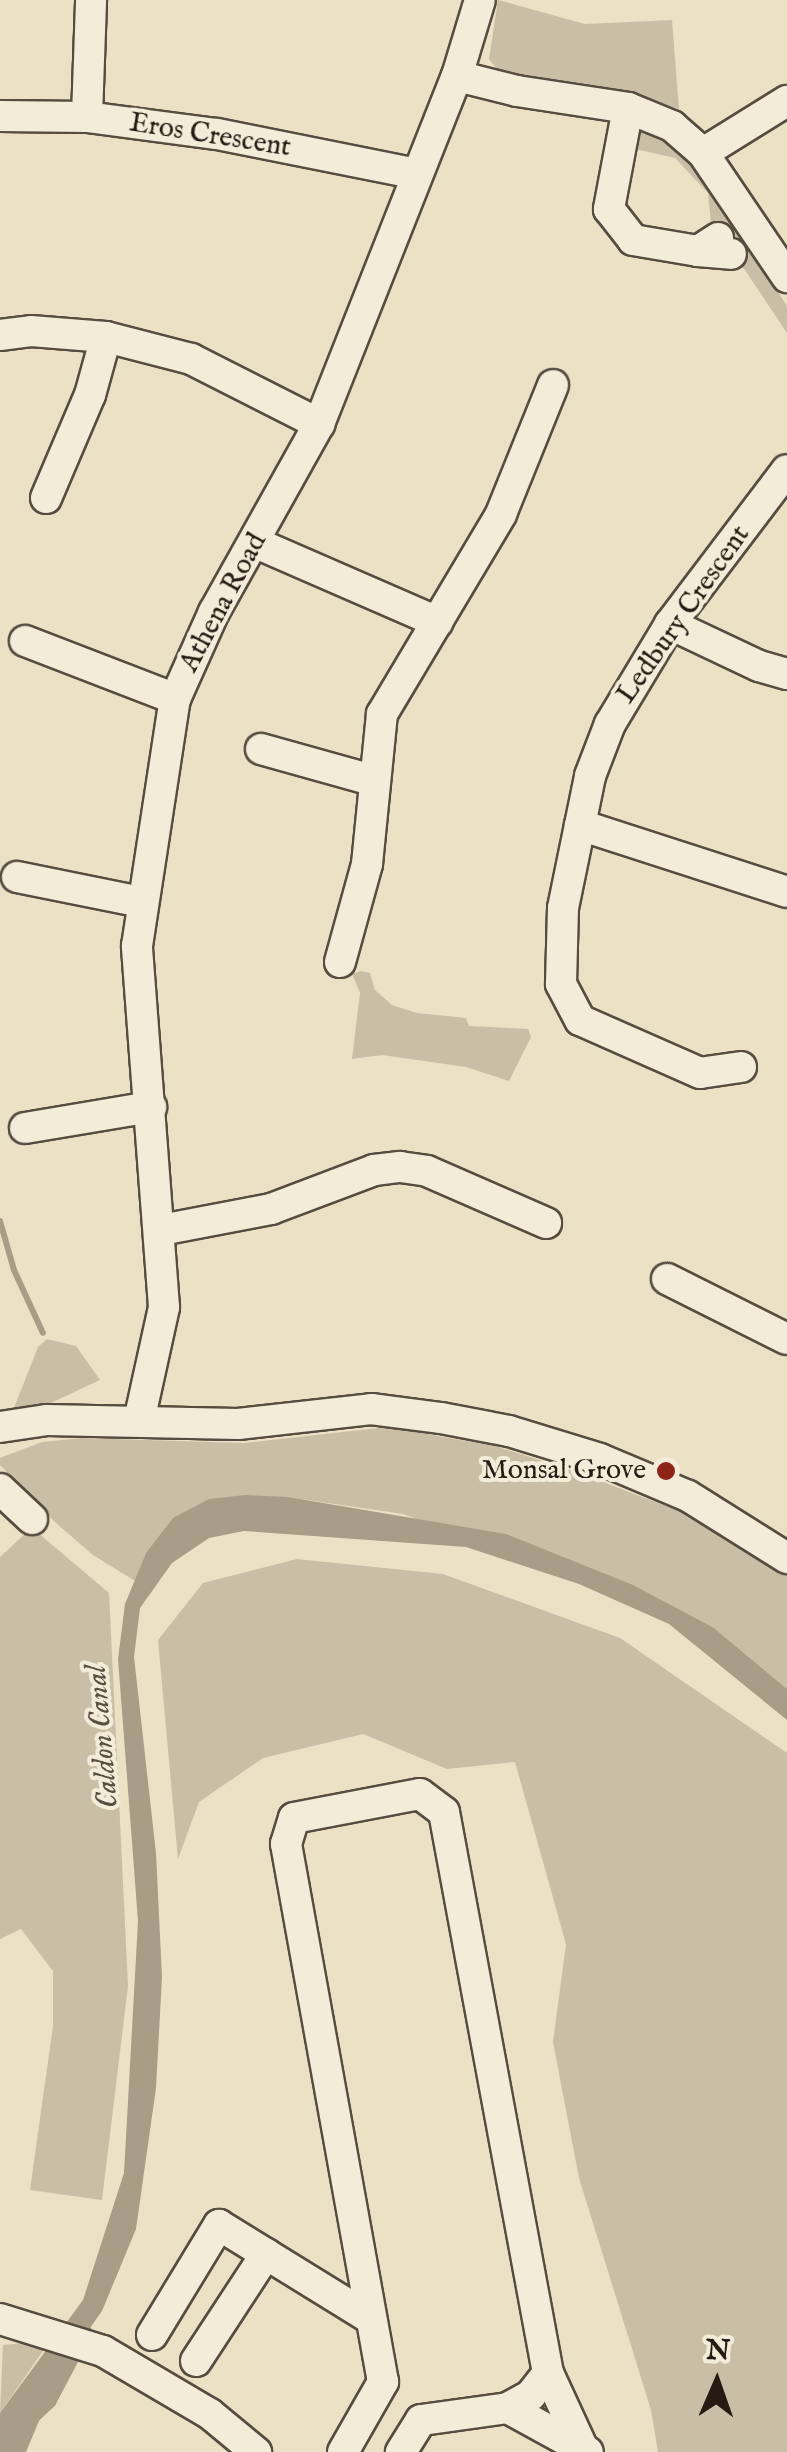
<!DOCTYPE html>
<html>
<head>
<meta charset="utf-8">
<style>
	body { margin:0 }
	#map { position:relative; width:787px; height:2452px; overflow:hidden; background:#ebe1c5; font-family:"IM FELL English",serif }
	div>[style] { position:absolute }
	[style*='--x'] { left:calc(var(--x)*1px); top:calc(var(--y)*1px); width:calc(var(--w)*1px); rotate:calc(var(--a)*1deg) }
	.green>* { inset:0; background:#c9bfa7 }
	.water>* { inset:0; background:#a89e88 }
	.stream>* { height:6px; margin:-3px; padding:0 3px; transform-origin:3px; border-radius:3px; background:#a89e88 }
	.canal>* { height:22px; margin:-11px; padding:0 11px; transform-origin:11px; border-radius:11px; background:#a89e88 }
	.roads { filter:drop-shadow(2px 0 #564c40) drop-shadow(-2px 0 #564c40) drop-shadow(0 2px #564c40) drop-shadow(0 -2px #564c40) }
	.minor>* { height:30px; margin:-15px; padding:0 15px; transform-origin:15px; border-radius:15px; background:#f2ecd9 }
	.dots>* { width:28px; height:28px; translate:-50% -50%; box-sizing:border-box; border:5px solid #f2ecd9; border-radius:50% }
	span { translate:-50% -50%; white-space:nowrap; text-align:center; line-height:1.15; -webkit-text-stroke:8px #f2ecd9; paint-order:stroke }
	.street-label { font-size:28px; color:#251b13 }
	.poi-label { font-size:28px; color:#251b13 }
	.right { translate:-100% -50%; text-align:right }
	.water-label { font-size:30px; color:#594f42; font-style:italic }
	.north { position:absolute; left:667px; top:2332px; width:100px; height:100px; -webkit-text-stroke:8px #f2ecd9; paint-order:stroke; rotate:2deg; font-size:28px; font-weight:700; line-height:40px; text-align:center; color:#251b13 }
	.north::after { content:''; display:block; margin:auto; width:35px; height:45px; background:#251b13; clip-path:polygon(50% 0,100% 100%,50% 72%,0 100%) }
</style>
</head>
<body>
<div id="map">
	<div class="green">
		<i style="clip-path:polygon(498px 0,585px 24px,672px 20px,679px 109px,645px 98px,501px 74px,489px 59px)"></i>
		<i style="clip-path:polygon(639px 126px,684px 144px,787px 306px,787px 333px,745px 270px,731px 259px,723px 231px,711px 224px,708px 193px,675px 158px,635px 149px)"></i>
		<i style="clip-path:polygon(361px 971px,370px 973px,375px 990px,392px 1005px,417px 1013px,466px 1018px,469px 1026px,528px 1029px,531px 1037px,509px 1081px,466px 1067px,382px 1055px,352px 1059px,360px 993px,352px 974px)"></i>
		<i style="clip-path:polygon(47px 1339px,76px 1346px,100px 1380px,8px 1423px,38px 1347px)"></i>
		<i style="clip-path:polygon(387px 1427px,495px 1446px,577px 1472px,692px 1516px,787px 1575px,787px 1689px,714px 1628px,403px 1514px,287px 1497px,146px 1553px,135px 1581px,93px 1555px,56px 1523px,0 1465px,0 1458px,42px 1442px,82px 1438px,244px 1443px)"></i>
		<i style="clip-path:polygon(37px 1532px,109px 1593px,128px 1986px,102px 2200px,30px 2190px,53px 2026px,53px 1971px,21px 1929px,0 1939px,0 1557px,26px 1533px)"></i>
		<i style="clip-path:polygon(297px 1559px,443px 1574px,620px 1638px,787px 1753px,787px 2452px,658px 2452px,651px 2410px,579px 2178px,553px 2042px,566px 1944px,515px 1762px,447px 1769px,363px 1734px,263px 1758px,199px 1802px,178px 1859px,158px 1640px,203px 1583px)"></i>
		<i style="clip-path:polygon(33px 2342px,45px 2348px,0 2413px,3px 2345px)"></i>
	</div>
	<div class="water">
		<i style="clip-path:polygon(245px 1495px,288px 1497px,506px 1534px,633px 1585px,714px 1628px,787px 1689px,787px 1720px,669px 1624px,579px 1584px,466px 1547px,244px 1531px,209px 1538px,172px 1563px,140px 1608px,134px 1657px,156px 1853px,162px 1977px,156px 2088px,136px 2229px,102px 2311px,30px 2413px,26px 2452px,0 2452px,0 2413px,83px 2300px,124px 2173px,138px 1921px,118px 1659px,125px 1604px,146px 1553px,173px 1518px,209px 1499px)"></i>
	</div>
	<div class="stream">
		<i style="--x:0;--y:1221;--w:51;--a:74.1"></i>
		<i style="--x:14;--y:1270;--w:69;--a:65.3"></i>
	</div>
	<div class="canal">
		<i style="--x:14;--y:2452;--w:41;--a:-67.2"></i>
		<i style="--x:30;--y:2414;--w:22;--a:-43"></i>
		<i style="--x:46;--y:2399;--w:75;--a:-62.1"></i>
	</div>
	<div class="roads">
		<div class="minor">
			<i style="--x:457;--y:76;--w:62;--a:14"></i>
			<i style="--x:517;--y:91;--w:112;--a:8.7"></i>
			<i style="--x:628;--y:108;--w:48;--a:22.2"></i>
			<i style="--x:672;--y:126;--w:41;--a:41.1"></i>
			<i style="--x:703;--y:153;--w:150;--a:55.9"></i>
			<i style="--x:628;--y:108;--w:103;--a:100.7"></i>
			<i style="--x:609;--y:209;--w:39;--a:52"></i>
			<i style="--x:633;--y:240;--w:66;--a:9.6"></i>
			<i style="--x:0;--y:116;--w:87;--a:0.7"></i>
			<i style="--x:87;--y:117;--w:131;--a:7.5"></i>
			<i style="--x:217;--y:134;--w:204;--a:11.3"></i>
			<i style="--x:87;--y:117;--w:117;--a:-88"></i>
			<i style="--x:703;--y:153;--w:99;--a:-31.8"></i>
			<i style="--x:718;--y:238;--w:24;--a:147"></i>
			<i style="--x:698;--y:251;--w:33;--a:5"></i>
			<i style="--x:0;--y:335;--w:31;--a:-7"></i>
			<i style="--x:31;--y:331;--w:75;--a:4.6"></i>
			<i style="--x:106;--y:337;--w:88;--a:14.5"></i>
			<i style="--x:191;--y:359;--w:144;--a:26.9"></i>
			<i style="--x:46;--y:498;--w:112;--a:-66.9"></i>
			<i style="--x:90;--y:395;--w:60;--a:-74.6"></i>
			<i style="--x:256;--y:543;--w:198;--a:23.5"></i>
			<i style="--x:670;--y:624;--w:98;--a:25.3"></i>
			<i style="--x:759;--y:666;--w:29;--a:16"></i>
			<i style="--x:25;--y:641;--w:161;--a:21.1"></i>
			<i style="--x:261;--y:749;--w:115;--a:15.6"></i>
			<i style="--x:580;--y:825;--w:218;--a:17.9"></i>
			<i style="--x:17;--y:877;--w:126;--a:11.4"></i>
			<i style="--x:340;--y:962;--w:102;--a:-74.6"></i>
			<i style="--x:367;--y:864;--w:151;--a:-84.3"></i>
			<i style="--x:382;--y:714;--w:233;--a:-59.2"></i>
			<i style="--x:501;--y:514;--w:139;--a:-68"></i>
			<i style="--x:741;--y:1067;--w:41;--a:171.7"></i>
			<i style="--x:700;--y:1073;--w:131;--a:-156.2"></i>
			<i style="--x:580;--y:1020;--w:41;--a:-117.8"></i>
			<i style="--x:561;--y:984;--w:76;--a:-88.5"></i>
			<i style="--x:563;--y:908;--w:135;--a:-78.4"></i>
			<i style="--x:590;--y:776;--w:56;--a:-69"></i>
			<i style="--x:610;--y:724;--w:117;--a:-59"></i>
			<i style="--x:670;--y:624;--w:193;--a:-52.8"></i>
			<i style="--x:25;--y:1128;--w:128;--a:-9.5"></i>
			<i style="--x:161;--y:1230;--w:112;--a:-10.8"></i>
			<i style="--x:271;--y:1209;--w:110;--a:-20.7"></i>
			<i style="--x:374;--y:1170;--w:26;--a:-7"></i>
			<i style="--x:400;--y:1167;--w:27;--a:8"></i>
			<i style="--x:427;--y:1171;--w:130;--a:23.6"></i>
			<i style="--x:667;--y:1279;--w:134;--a:26.6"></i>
			<i style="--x:139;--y:1421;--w:117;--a:-77.6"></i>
			<i style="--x:164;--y:1307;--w:362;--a:-94.3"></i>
			<i style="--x:137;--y:946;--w:250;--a:-81.3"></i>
			<i style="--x:175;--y:699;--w:95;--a:-65.9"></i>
			<i style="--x:214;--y:612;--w:215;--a:-60.8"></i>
			<i style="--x:319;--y:424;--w:374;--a:-68.4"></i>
			<i style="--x:457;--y:76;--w:79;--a:-73.2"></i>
			<i style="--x:0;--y:1427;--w:48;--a:-8.5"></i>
			<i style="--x:47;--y:1420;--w:191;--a:1.2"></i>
			<i style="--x:238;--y:1424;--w:134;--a:-6.4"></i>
			<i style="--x:371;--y:1409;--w:71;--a:7.3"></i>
			<i style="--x:441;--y:1418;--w:69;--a:10.8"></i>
			<i style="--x:509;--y:1431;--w:95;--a:17.1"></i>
			<i style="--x:600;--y:1459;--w:95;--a:22.8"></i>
			<i style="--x:688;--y:1496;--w:117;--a:32.1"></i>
			<i style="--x:0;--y:1489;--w:44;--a:43.2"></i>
			<i style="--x:0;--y:2319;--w:108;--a:17.3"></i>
			<i style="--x:103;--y:2351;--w:124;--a:30.5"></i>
			<i style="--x:210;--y:2414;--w:60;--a:39.6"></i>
			<i style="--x:152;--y:2335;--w:129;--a:-58.7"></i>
			<i style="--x:219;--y:2225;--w:179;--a:31.7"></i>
			<i style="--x:196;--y:2361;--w:128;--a:-56.8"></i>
			<i style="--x:548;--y:2373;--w:81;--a:65.3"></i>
			<i style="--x:508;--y:2408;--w:91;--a:28.8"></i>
			<i style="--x:343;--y:2452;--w:81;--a:-60.3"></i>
			<i style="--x:383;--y:2382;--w:547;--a:-100.22"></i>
			<i style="--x:286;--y:1844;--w:27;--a:-73"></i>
			<i style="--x:294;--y:1818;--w:128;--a:-10.8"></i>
			<i style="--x:420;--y:1794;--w:30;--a:37"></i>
			<i style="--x:444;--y:1812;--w:571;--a:79.5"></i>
			<i style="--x:548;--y:2373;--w:28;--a:128"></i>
			<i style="--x:531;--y:2395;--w:26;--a:151"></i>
			<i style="--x:508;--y:2408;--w:88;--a:172.1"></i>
			<i style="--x:421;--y:2420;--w:38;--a:122"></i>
		</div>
	</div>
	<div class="dots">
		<i style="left:666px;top:1471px;background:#8f2418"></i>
	</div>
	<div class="street-label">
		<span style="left:210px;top:136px;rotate:9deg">Eros Crescent</span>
		<span style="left:224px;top:603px;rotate:-62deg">Athena Road</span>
		<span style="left:684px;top:615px;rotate:-55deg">Ledbury Crescent</span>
	</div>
	<div class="poi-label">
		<span class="right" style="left:646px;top:1471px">Monsal Grove</span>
	</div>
	<div class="water-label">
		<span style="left:103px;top:1737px;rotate:-95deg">Caldon Canal</span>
	</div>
	<div class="north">N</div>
</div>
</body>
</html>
